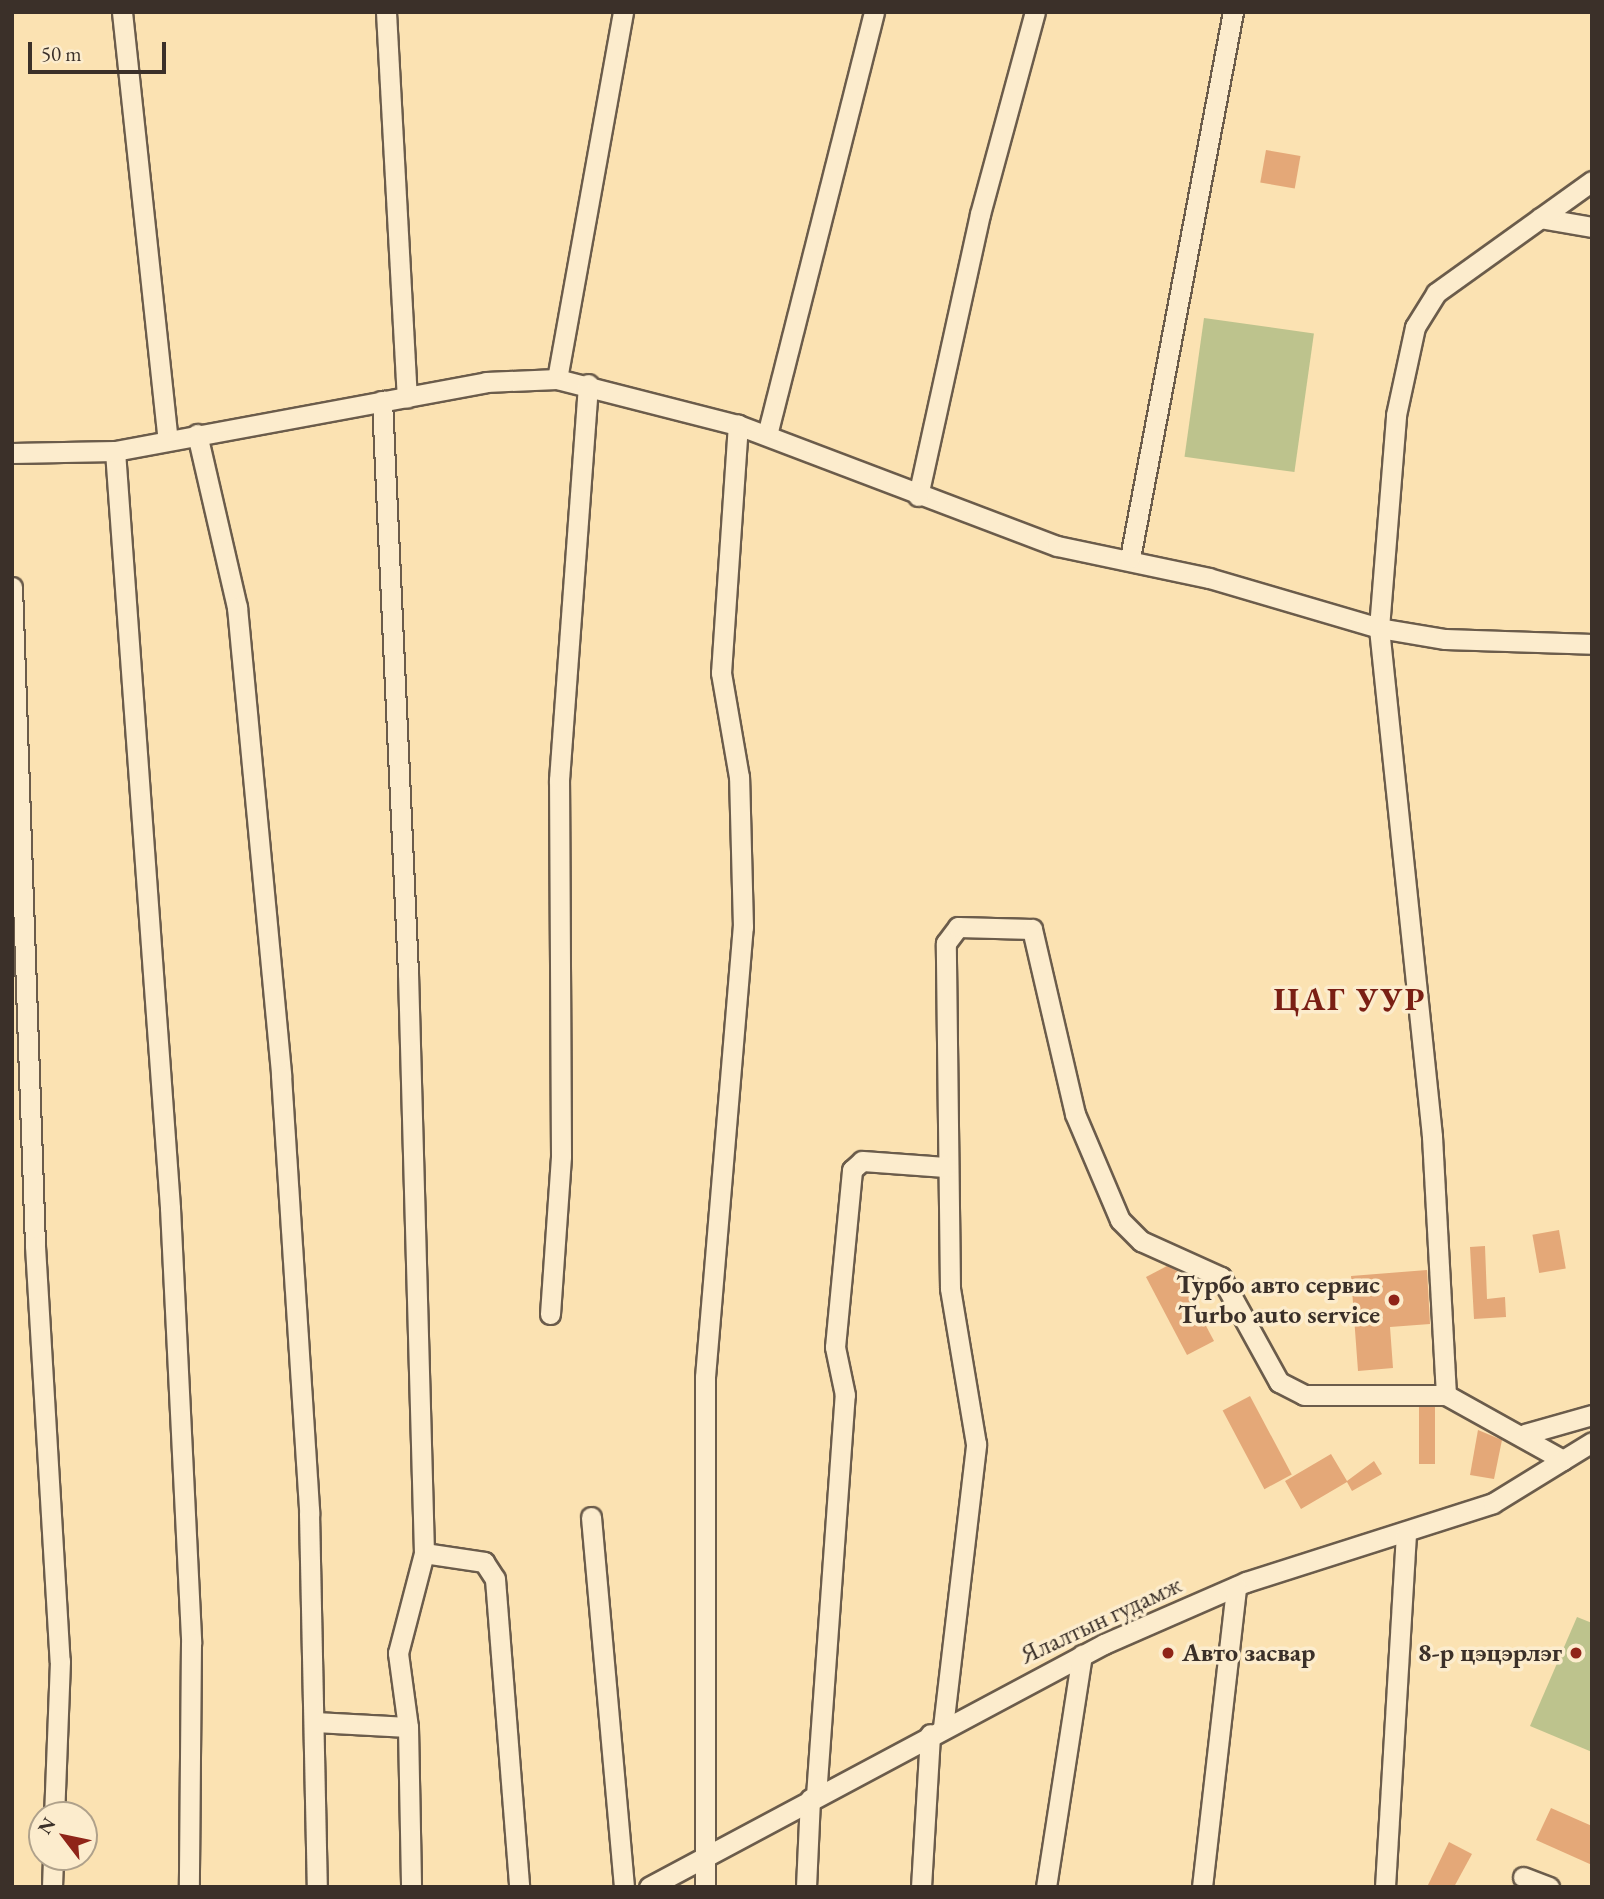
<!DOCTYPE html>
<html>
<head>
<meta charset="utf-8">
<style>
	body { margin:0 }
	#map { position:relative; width:1604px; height:1899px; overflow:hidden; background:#fbe2b2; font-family:"EB Garamond",serif }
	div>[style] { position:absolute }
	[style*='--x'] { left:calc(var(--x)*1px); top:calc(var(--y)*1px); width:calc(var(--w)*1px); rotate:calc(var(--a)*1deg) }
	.green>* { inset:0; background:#bdc38d; transform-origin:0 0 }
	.building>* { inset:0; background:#e4a878; transform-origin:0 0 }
	.roads { filter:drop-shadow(2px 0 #6b5c4b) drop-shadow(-2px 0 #6b5c4b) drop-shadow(0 2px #6b5c4b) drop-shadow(0 -2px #6b5c4b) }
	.minor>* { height:19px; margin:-9.5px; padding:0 9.5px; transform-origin:9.5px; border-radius:9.5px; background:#fceccd }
	.dots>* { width:19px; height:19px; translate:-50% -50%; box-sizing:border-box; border:4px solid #fceccd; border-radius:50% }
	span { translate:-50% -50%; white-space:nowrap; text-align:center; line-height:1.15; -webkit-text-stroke:7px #fceccd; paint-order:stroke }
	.poi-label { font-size:26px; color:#3b3029; font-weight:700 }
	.right { translate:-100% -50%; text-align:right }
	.left { translate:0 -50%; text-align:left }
	.street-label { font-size:26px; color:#3b3029 }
	.district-label { font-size:33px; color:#7a1f14; font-weight:700; letter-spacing:2px }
	.frame { position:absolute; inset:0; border:14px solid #3b3029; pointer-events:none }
	.north { position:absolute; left:28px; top:1801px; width:70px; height:70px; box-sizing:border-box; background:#fceccd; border:2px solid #afa18b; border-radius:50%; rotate:302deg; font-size:19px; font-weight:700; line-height:28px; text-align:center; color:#3b3029 }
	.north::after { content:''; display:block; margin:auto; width:24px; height:32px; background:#8f2418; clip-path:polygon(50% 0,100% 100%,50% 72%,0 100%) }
	.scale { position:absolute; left:28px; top:42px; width:138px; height:32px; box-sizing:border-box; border:4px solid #3b3029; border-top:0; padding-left:9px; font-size:21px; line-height:24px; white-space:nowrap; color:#3b3029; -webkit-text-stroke:5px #fceccd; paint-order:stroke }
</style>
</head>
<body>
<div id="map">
	<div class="green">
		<i style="left:1204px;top:318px;width:111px;height:140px;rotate:8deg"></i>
		<i style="clip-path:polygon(1577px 1617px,1592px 1623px,1592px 1752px,1530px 1726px)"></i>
	</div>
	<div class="building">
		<i style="left:1266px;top:150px;width:35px;height:33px;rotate:10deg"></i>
		<i style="left:1559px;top:1230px;width:39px;height:27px;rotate:80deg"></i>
		<i style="clip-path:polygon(1485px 1246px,1487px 1299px,1505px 1297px,1506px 1317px,1474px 1319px,1470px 1247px)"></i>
		<i style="clip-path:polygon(1167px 1266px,1177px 1271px,1214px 1341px,1187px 1355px,1146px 1277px)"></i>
		<i style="clip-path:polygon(1427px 1270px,1430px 1324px,1390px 1327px,1393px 1368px,1358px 1371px,1351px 1276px)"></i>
		<i style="left:1250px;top:1396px;width:89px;height:31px;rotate:62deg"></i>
		<i style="left:1419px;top:1407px;width:16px;height:57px"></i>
		<i style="clip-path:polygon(1478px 1430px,1502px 1440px,1494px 1479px,1470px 1475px)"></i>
		<i style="clip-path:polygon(1331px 1454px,1347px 1481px,1374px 1461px,1382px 1474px,1352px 1491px,1347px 1482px,1301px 1509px,1285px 1481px)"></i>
		<i style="clip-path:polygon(1551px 1808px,1592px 1826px,1592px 1865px,1536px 1840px)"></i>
		<i style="clip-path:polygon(1449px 1842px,1472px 1854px,1454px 1887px,1427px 1887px)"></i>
	</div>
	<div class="roads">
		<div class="minor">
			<i style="--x:122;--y:12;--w:430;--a:83.9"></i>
			<i style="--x:386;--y:12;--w:386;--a:86.9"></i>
			<i style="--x:1540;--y:218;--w:53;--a:9.8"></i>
			<i style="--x:557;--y:379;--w:373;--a:-79.8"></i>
			<i style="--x:197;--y:434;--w:178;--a:77"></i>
			<i style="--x:237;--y:607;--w:470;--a:84.6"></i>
			<i style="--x:281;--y:1075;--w:439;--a:86.3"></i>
			<i style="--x:309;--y:1513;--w:374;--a:88.8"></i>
			<i style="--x:767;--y:435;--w:436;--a:-75.8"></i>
			<i style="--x:115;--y:451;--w:759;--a:85.84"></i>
			<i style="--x:170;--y:1208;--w:436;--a:87.2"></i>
			<i style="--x:191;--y:1643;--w:244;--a:90.5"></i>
			<i style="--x:12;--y:453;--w:103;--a:-1.1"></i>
			<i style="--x:115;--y:451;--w:377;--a:-10.5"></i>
			<i style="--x:486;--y:382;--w:71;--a:-2.4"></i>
			<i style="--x:557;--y:379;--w:187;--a:14.3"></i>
			<i style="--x:738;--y:425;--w:341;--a:20.8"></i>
			<i style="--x:1057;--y:546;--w:155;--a:11.9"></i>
			<i style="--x:1209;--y:578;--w:177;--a:16.4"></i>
			<i style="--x:1379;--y:628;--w:67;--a:9.5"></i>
			<i style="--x:1445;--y:639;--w:147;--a:1.9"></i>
			<i style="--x:918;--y:496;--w:289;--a:-77.6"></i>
			<i style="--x:980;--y:214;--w:209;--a:-74.8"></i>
			<i style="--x:1130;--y:558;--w:556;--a:-79.32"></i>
			<i style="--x:12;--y:587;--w:659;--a:88"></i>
			<i style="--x:35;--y:1246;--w:416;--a:86.6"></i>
			<i style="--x:60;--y:1661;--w:154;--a:92.2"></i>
			<i style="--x:550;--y:1314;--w:158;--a:-86"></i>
			<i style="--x:561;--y:1156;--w:376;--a:-90.3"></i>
			<i style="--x:559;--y:780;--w:397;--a:-85.8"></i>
			<i style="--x:1525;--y:1434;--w:70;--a:-15.8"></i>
			<i style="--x:1563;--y:1460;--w:134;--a:-150.9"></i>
			<i style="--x:1446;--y:1395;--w:259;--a:-93.1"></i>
			<i style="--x:1432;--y:1136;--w:511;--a:-95.96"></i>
			<i style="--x:1379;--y:628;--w:214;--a:-85.4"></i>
			<i style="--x:1396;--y:415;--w:90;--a:-77.8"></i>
			<i style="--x:1415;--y:327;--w:40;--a:-58"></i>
			<i style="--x:1436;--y:293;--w:192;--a:-35.7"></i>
			<i style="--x:591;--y:1517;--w:371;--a:84.9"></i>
			<i style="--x:424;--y:1553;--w:61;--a:8.5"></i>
			<i style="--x:484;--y:1562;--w:20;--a:57"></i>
			<i style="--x:495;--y:1579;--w:309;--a:85.5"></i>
			<i style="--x:315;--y:1722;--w:93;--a:3.1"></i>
			<i style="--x:408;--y:1727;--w:75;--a:-97.7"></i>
			<i style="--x:398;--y:1653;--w:103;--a:-75.4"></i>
			<i style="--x:424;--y:1553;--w:580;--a:-91.58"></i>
			<i style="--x:408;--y:973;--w:573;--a:-92.6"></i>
			<i style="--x:408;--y:1727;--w:160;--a:88.9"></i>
			<i style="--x:943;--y:1727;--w:285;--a:-83.3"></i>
			<i style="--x:976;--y:1444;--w:158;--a:-99.5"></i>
			<i style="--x:950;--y:1288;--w:345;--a:-90.7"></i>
			<i style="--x:946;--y:943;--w:20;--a:-53"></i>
			<i style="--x:958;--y:927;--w:74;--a:1.5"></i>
			<i style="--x:1032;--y:929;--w:190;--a:76.9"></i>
			<i style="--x:1075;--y:1114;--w:115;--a:67"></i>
			<i style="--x:1120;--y:1220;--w:30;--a:45"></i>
			<i style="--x:1141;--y:1241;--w:88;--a:24.2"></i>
			<i style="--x:1221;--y:1277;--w:120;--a:61.1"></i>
			<i style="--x:1279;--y:1382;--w:28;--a:27"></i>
			<i style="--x:1304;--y:1395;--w:142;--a:0"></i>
			<i style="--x:816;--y:1796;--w:402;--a:-85.9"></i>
			<i style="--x:845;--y:1395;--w:49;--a:-101.8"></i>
			<i style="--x:835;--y:1347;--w:178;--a:-84.5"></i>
			<i style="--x:852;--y:1170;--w:13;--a:-42"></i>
			<i style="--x:862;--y:1161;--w:84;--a:4.1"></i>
			<i style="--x:1523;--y:1877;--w:28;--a:21"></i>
			<i style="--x:52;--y:1887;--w:30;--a:-88"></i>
			<i style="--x:649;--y:1887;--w:516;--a:-28.11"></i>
			<i style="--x:1104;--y:1644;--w:155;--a:-23.6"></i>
			<i style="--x:1246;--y:1582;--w:259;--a:-17.7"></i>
			<i style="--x:1493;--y:1503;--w:116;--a:-31.6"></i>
			<i style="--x:705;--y:1887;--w:510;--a:-90"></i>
			<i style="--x:705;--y:1377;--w:452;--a:-85.2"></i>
			<i style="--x:743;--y:927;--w:150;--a:-91.5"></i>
			<i style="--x:739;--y:777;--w:106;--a:-99.8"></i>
			<i style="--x:721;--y:673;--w:249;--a:-86.1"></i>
			<i style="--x:806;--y:1887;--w:88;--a:-87.4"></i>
			<i style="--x:921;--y:1887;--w:153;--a:-86.6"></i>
			<i style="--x:1046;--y:1887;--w:235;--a:-81.2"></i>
			<i style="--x:1202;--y:1887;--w:302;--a:-83.5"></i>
			<i style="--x:1385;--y:1887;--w:355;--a:-86.6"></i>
		</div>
	</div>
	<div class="dots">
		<i style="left:1394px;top:1300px;background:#8f2418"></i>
		<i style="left:1168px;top:1653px;background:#8f2418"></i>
		<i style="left:1576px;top:1653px;background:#8f2418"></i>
	</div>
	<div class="poi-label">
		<span class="right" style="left:1380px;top:1300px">Турбо авто сервис<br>Turbo auto service</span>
		<span class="left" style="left:1182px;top:1653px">Авто засвар</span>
		<span class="right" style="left:1562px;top:1653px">8-р цэцэрлэг</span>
	</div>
	<div class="street-label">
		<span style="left:1101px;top:1620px;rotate:-25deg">Ялалтын гудамж</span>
	</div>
	<div class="district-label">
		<span style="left:1350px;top:999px">ЦАГ УУР</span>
	</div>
	<div class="frame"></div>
	<div class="north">N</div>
	<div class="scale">50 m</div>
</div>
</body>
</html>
